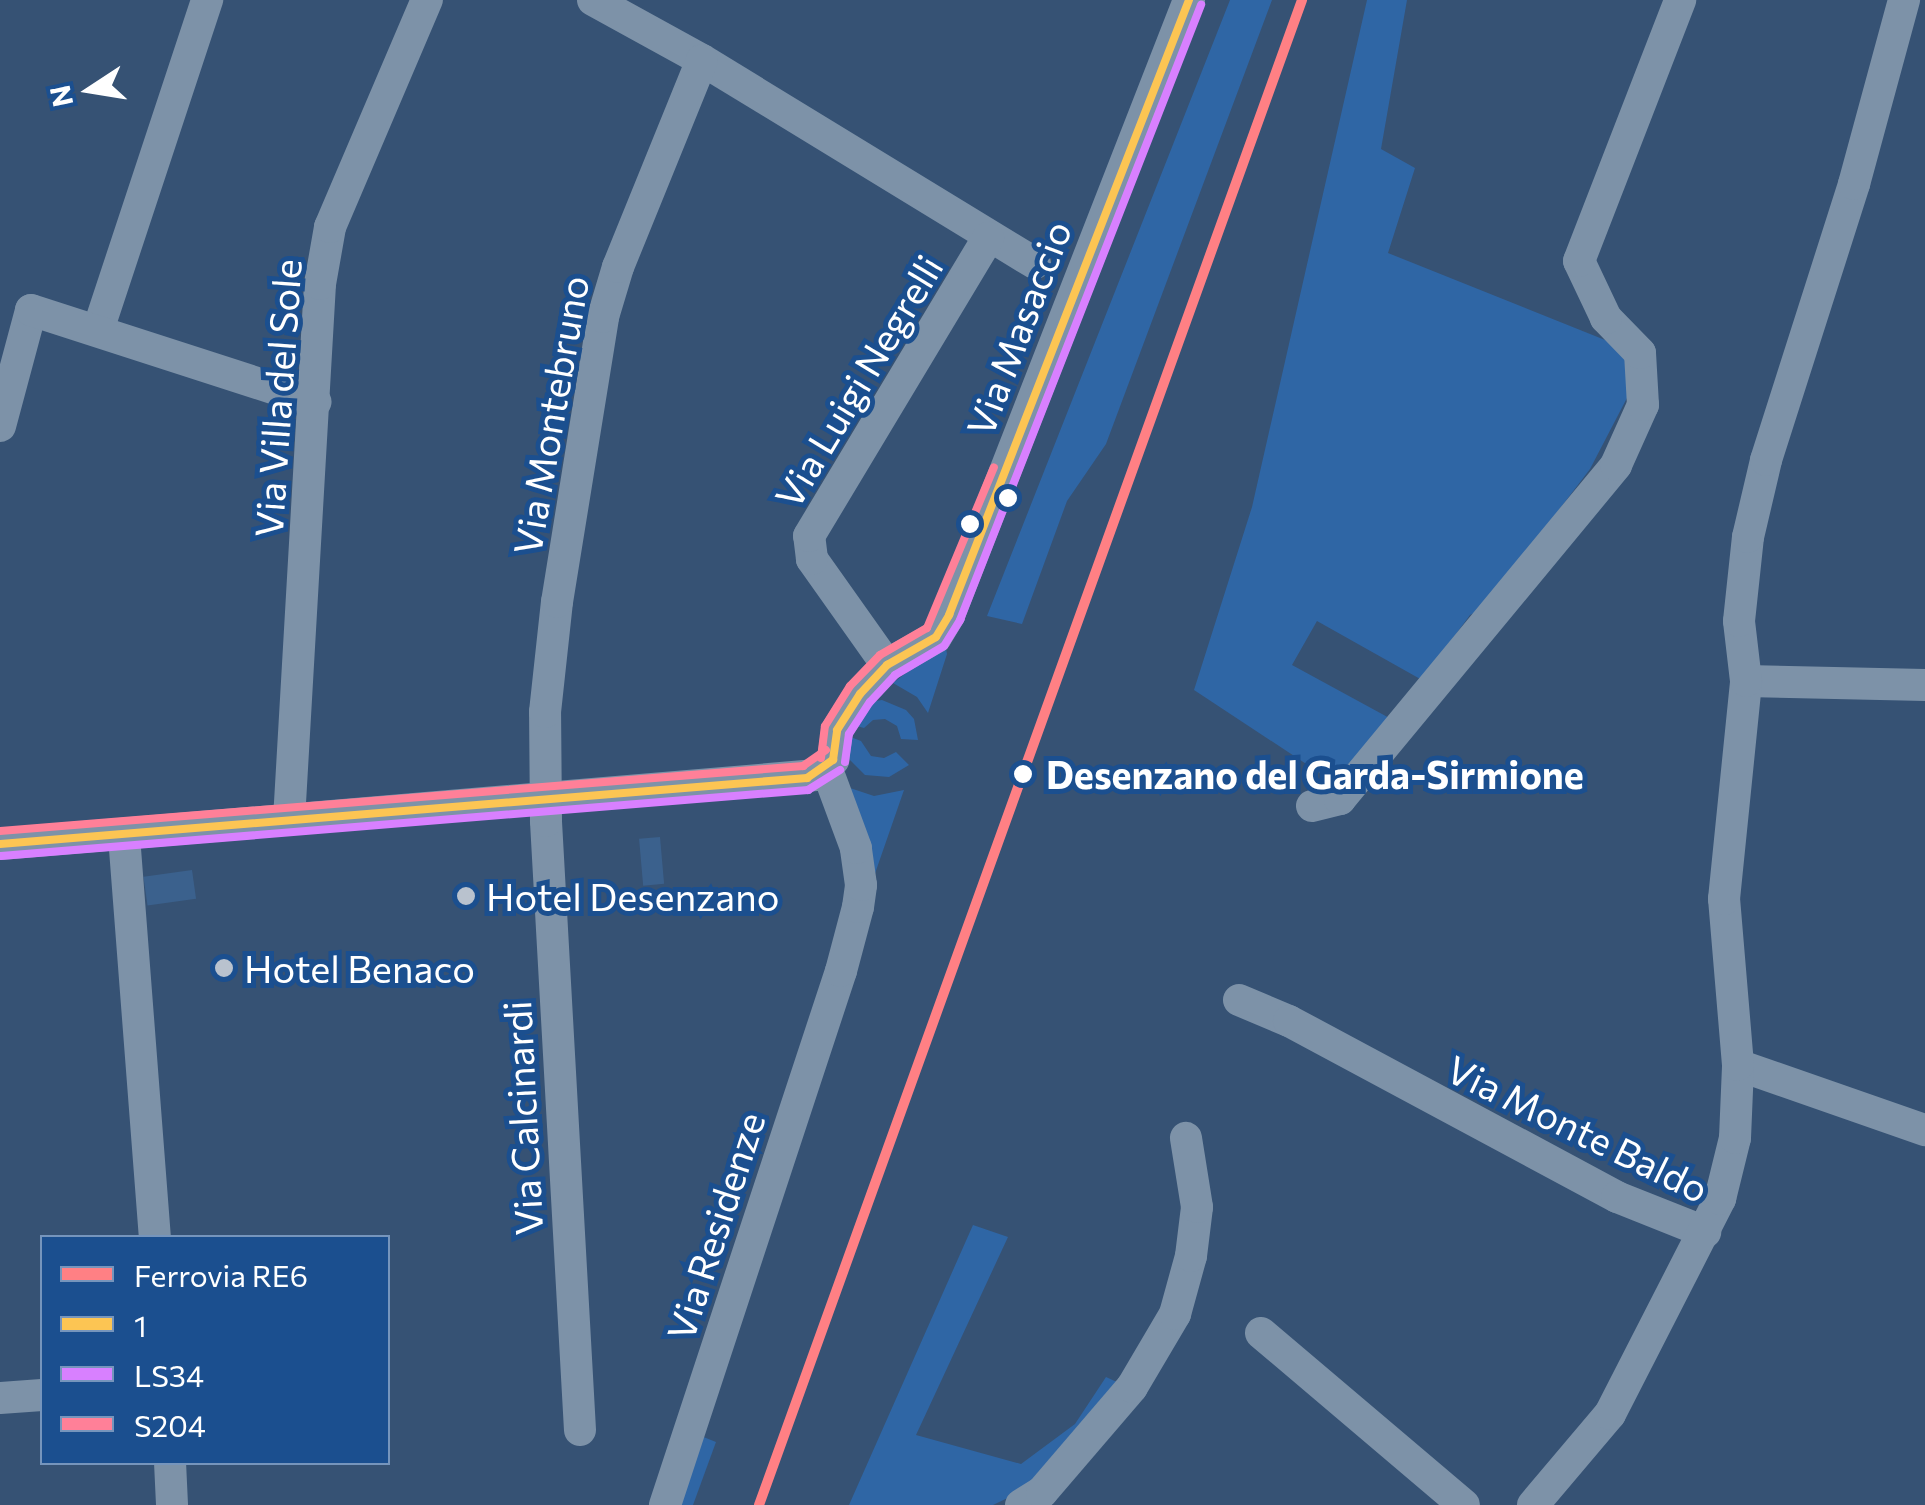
<!DOCTYPE html>
<html>
<head>
<meta charset="utf-8">
<style>
	body { margin:0 }
	#map { position:relative; width:1925px; height:1505px; overflow:hidden; background:#365274; font-family:Commissioner,sans-serif }
	div>[style] { position:absolute }
	[style*='--x'] { left:calc(var(--x)*1px); top:calc(var(--y)*1px); width:calc(var(--w)*1px); rotate:calc(var(--a)*1deg) }
	.green>* { inset:0; background:#2f66a5 }
	.water>* { inset:0; background:#3b618d; transform-origin:0 0 }
	.minor>* { height:32px; margin:-16px; padding:0 16px; transform-origin:16px; border-radius:16px; background:#7d92a8 }
	.bus-1>* { height:8px; margin:-4px; padding:0 4px; transform-origin:4px; border-radius:4px; background:#fcc553 }
	.bus-2>* { height:8px; margin:-4px; padding:0 4px; transform-origin:4px; border-radius:4px; background:#d880ff }
	.bus-3>* { height:8px; margin:-4px; padding:0 4px; transform-origin:4px; border-radius:4px; background:#ff8098 }
	.rail-1>* { height:10px; margin:-5px; padding:0 5px; transform-origin:5px; border-radius:5px; background:#ff8084 }
	.dots>* { width:28px; height:28px; translate:-50% -50%; box-sizing:border-box; border:5px solid #1b4f8f; border-radius:50% }
	span { translate:-50% -50%; white-space:nowrap; text-align:center; line-height:1.15; -webkit-text-stroke:10px #1b4f8f; paint-order:stroke }
	.street-label { font-size:38px; color:#fff }
	.stop-label { font-size:38px; color:#fff; font-weight:700 }
	.left { translate:0 -50%; text-align:left }
	.poi-label { font-size:38px; color:#fff }
	.legend { position:absolute; left:40px; top:1235px; width:350px; height:230px; box-sizing:border-box; background:#1b4f8f; border:2px solid #7695bc; margin:0; padding:12px 18px; list-style:none; font-size:30px; color:#fff }
	.legend li { display:flex; align-items:center; gap:20px; height:50px }
	.legend b { width:50px; border:2px solid #7695bc }
	.north { position:absolute; left:40px; top:40px; width:100px; height:100px; -webkit-text-stroke:8px #1b4f8f; paint-order:stroke; rotate:258deg; font-size:28px; font-weight:700; line-height:40px; text-align:center; color:#fff }
	.north::after { content:''; display:block; margin:auto; width:35px; height:45px; background:#fff; clip-path:polygon(50% 0,100% 100%,50% 72%,0 100%) }
</style>
</head>
<body>
<div id="map">
	<div class="green">
		<i style="clip-path:polygon(1230px 0,1272px 0,1106px 444px,1067px 501px,1022px 624px,987px 616px)"></i>
		<i style="clip-path:polygon(1367px 0,1407px 0,1381px 149px,1415px 168px,1388px 253px,1625px 348px,1628px 396px,1590px 469px,1485px 607px,1470px 615px,1422px 680px,1317px 621px,1292px 665px,1393px 720px,1332px 781px,1194px 690px,1252px 507px)"></i>
		<i style="clip-path:polygon(945px 643px,947px 654px,928px 713px,917px 697px,893px 683px)"></i>
		<i style="clip-path:polygon(882px 700px,906px 710px,914px 719px,918px 740px,901px 739px,897px 726px,885px 719px,873px 720px,864px 728px,853px 725px,869px 702px)"></i>
		<i style="clip-path:polygon(848px 736px,861px 741px,871px 756px,884px 758px,896px 752px,909px 765px,889px 777px,865px 775px,846px 756px)"></i>
		<i style="clip-path:polygon(844px 786px,874px 796px,904px 790px,871px 885px)"></i>
		<i style="clip-path:polygon(973px 1225px,1008px 1237px,916px 1435px,1021px 1464px,1075px 1424px,1106px 1377px,1119px 1383px,1026px 1489px,993px 1505px,849px 1505px)"></i>
		<i style="clip-path:polygon(701px 1436px,716px 1442px,693px 1505px,678px 1505px)"></i>
	</div>
	<div class="water">
		<i style="left:660px;top:837px;width:47px;height:21px;rotate:85deg"></i>
		<i style="left:192px;top:870px;width:29px;height:49px;rotate:82deg"></i>
	</div>
	<div class="minor">
		<i style="--x:593;--y:0;--w:124;--a:28.8"></i>
		<i style="--x:702;--y:60;--w:390;--a:31.4"></i>
		<i style="--x:98;--y:330;--w:348;--a:-71.7"></i>
		<i style="--x:0;--y:426;--w:120;--a:-75"></i>
		<i style="--x:31;--y:310;--w:299;--a:17.9"></i>
		<i style="--x:887;--y:665;--w:130;--a:-125.3"></i>
		<i style="--x:812;--y:559;--w:23;--a:-97"></i>
		<i style="--x:809;--y:536;--w:348;--a:-59"></i>
		<i style="--x:1746;--y:681;--w:179;--a:1.3"></i>
		<i style="--x:1312;--y:806;--w:29;--a:-14"></i>
		<i style="--x:1340;--y:799;--w:433;--a:-50.4"></i>
		<i style="--x:1616;--y:465;--w:66;--a:-65.8"></i>
		<i style="--x:1643;--y:405;--w:52;--a:-93.3"></i>
		<i style="--x:1640;--y:353;--w:49;--a:-134.2"></i>
		<i style="--x:1606;--y:318;--w:63;--a:-115.3"></i>
		<i style="--x:1579;--y:261;--w:280;--a:-68.8"></i>
		<i style="--x:289;--y:820;--w:537;--a:-86.69"></i>
		<i style="--x:320;--y:284;--w:58;--a:-80"></i>
		<i style="--x:330;--y:227;--w:247;--a:-66.9"></i>
		<i style="--x:124;--y:836;--w:403;--a:85.6"></i>
		<i style="--x:0;--y:844;--w:819;--a:-4.83"></i>
		<i style="--x:816;--y:775;--w:23;--a:-41"></i>
		<i style="--x:833;--y:760;--w:30;--a:-82"></i>
		<i style="--x:837;--y:730;--w:43;--a:-57.4"></i>
		<i style="--x:860;--y:694;--w:40;--a:-47"></i>
		<i style="--x:887;--y:665;--w:56;--a:-29.7"></i>
		<i style="--x:936;--y:637;--w:26;--a:-59"></i>
		<i style="--x:949;--y:615;--w:660;--a:-68.68"></i>
		<i style="--x:1239;--y:1000;--w:54;--a:22.8"></i>
		<i style="--x:1289;--y:1021;--w:372;--a:28.2"></i>
		<i style="--x:1617;--y:1197;--w:95;--a:21.7"></i>
		<i style="--x:1738;--y:1065;--w:198;--a:19.2"></i>
		<i style="--x:1261;--y:1333;--w:266;--a:40.3"></i>
		<i style="--x:0;--y:1398;--w:42;--a:-4.1"></i>
		<i style="--x:580;--y:1430;--w:610;--a:-93.2"></i>
		<i style="--x:546;--y:821;--w:109;--a:-90.5"></i>
		<i style="--x:545;--y:712;--w:111;--a:-83.8"></i>
		<i style="--x:557;--y:602;--w:289;--a:-80.8"></i>
		<i style="--x:603;--y:317;--w:52;--a:-73.3"></i>
		<i style="--x:618;--y:267;--w:223;--a:-67.9"></i>
		<i style="--x:170;--y:1462;--w:43;--a:87.3"></i>
		<i style="--x:665;--y:1505;--w:562;--a:-71.76"></i>
		<i style="--x:841;--y:971;--w:66;--a:-75.1"></i>
		<i style="--x:858;--y:907;--w:22;--a:-82"></i>
		<i style="--x:861;--y:885;--w:37;--a:-98"></i>
		<i style="--x:856;--y:848;--w:86;--a:-110.3"></i>
		<i style="--x:1021;--y:1505;--w:25;--a:-32"></i>
		<i style="--x:1042;--y:1492;--w:138;--a:-49.4"></i>
		<i style="--x:1132;--y:1387;--w:85;--a:-59.5"></i>
		<i style="--x:1175;--y:1314;--w:60;--a:-74.6"></i>
		<i style="--x:1191;--y:1256;--w:49;--a:-83"></i>
		<i style="--x:1197;--y:1207;--w:70;--a:-99.1"></i>
		<i style="--x:1533;--y:1505;--w:119;--a:-49.8"></i>
		<i style="--x:1610;--y:1414;--w:242;--a:-62.9"></i>
		<i style="--x:1720;--y:1199;--w:63;--a:-76.2"></i>
		<i style="--x:1735;--y:1138;--w:73;--a:-87.6"></i>
		<i style="--x:1738;--y:1065;--w:167;--a:-94.8"></i>
		<i style="--x:1724;--y:899;--w:219;--a:-84.2"></i>
		<i style="--x:1746;--y:681;--w:60;--a:-96.7"></i>
		<i style="--x:1739;--y:621;--w:84;--a:-83.9"></i>
		<i style="--x:1748;--y:537;--w:79;--a:-76.8"></i>
		<i style="--x:1766;--y:460;--w:290;--a:-72.3"></i>
		<i style="--x:1854;--y:184;--w:191;--a:-74.8"></i>
	</div>
	<div class="bus-1">
		<i style="--x:833;--y:760;--w:30;--a:-82"></i>
		<i style="--x:837;--y:730;--w:43;--a:-57.4"></i>
		<i style="--x:860;--y:694;--w:40;--a:-47"></i>
		<i style="--x:887;--y:665;--w:56;--a:-29.7"></i>
		<i style="--x:936;--y:637;--w:26;--a:-59"></i>
		<i style="--x:949;--y:615;--w:660;--a:-68.68"></i>
		<i style="--x:0;--y:844;--w:810;--a:-4.68"></i>
		<i style="--x:807;--y:778;--w:32;--a:-35"></i>
	</div>
	<div class="bus-2">
		<i style="--x:845;--y:762;--w:28;--a:-82"></i>
		<i style="--x:849;--y:734;--w:38;--a:-57"></i>
		<i style="--x:870;--y:702;--w:37;--a:-47"></i>
		<i style="--x:895;--y:675;--w:57;--a:-30.6"></i>
		<i style="--x:944;--y:646;--w:31;--a:-58"></i>
		<i style="--x:960;--y:620;--w:661;--a:-68.6"></i>
		<i style="--x:1;--y:856;--w:810;--a:-4.68"></i>
		<i style="--x:808;--y:790;--w:38;--a:-32"></i>
	</div>
	<div class="bus-3">
		<i style="--x:821;--y:758;--w:32;--a:-83"></i>
		<i style="--x:825;--y:726;--w:47;--a:-58"></i>
		<i style="--x:850;--y:686;--w:43;--a:-45.9"></i>
		<i style="--x:880;--y:655;--w:54;--a:-29.9"></i>
		<i style="--x:927;--y:628;--w:174;--a:-67.4"></i>
		<i style="--x:0;--y:831;--w:806;--a:-4.63"></i>
		<i style="--x:803;--y:766;--w:28;--a:-35"></i>
	</div>
	<div class="rail-1">
		<i style="--x:759;--y:1505;--w:1600;--a:-70.16"></i>
	</div>
	<div class="dots">
		<i style="left:1008px;top:498px;background:#fff"></i>
		<i style="left:970px;top:524px;background:#fff"></i>
		<i style="left:1023px;top:774px;background:#fff"></i>
		<i style="left:466px;top:896px;background:#b9c2ce"></i>
		<i style="left:224px;top:968px;background:#b9c2ce"></i>
	</div>
	<div class="street-label">
		<span style="left:1018px;top:328px;rotate:-69deg">Via Masaccio</span>
		<span style="left:858px;top:381px;rotate:-59deg">Via Luigi Negrelli</span>
		<span style="left:277px;top:398px;rotate:-86deg">Via Villa del Sole</span>
		<span style="left:550px;top:415px;rotate:-80deg">Via Montebruno</span>
		<span style="left:522px;top:1118px;rotate:-93deg">Via Calcinardi</span>
		<span style="left:1578px;top:1128px;rotate:26deg">Via Monte Baldo</span>
		<span style="left:715px;top:1226px;rotate:-72deg">Via Residenze</span>
	</div>
	<div class="stop-label">
		<span class="left" style="left:1046px;top:774px">Desenzano del Garda-Sirmione</span>
	</div>
	<div class="poi-label">
		<span class="left" style="left:486px;top:896px">Hotel Desenzano</span>
		<span class="left" style="left:244px;top:968px">Hotel Benaco</span>
	</div>
	<ul class="legend">
	<li><b style="height:12px;background:#ff8084"></b>Ferrovia RE6</li>
	<li><b style="height:12px;background:#fcc553"></b>1</li>
	<li><b style="height:12px;background:#d880ff"></b>LS34</li>
	<li><b style="height:12px;background:#ff8098"></b>S204</li>
	</ul>
	<div class="north">N</div>
</div>
</body>
</html>
